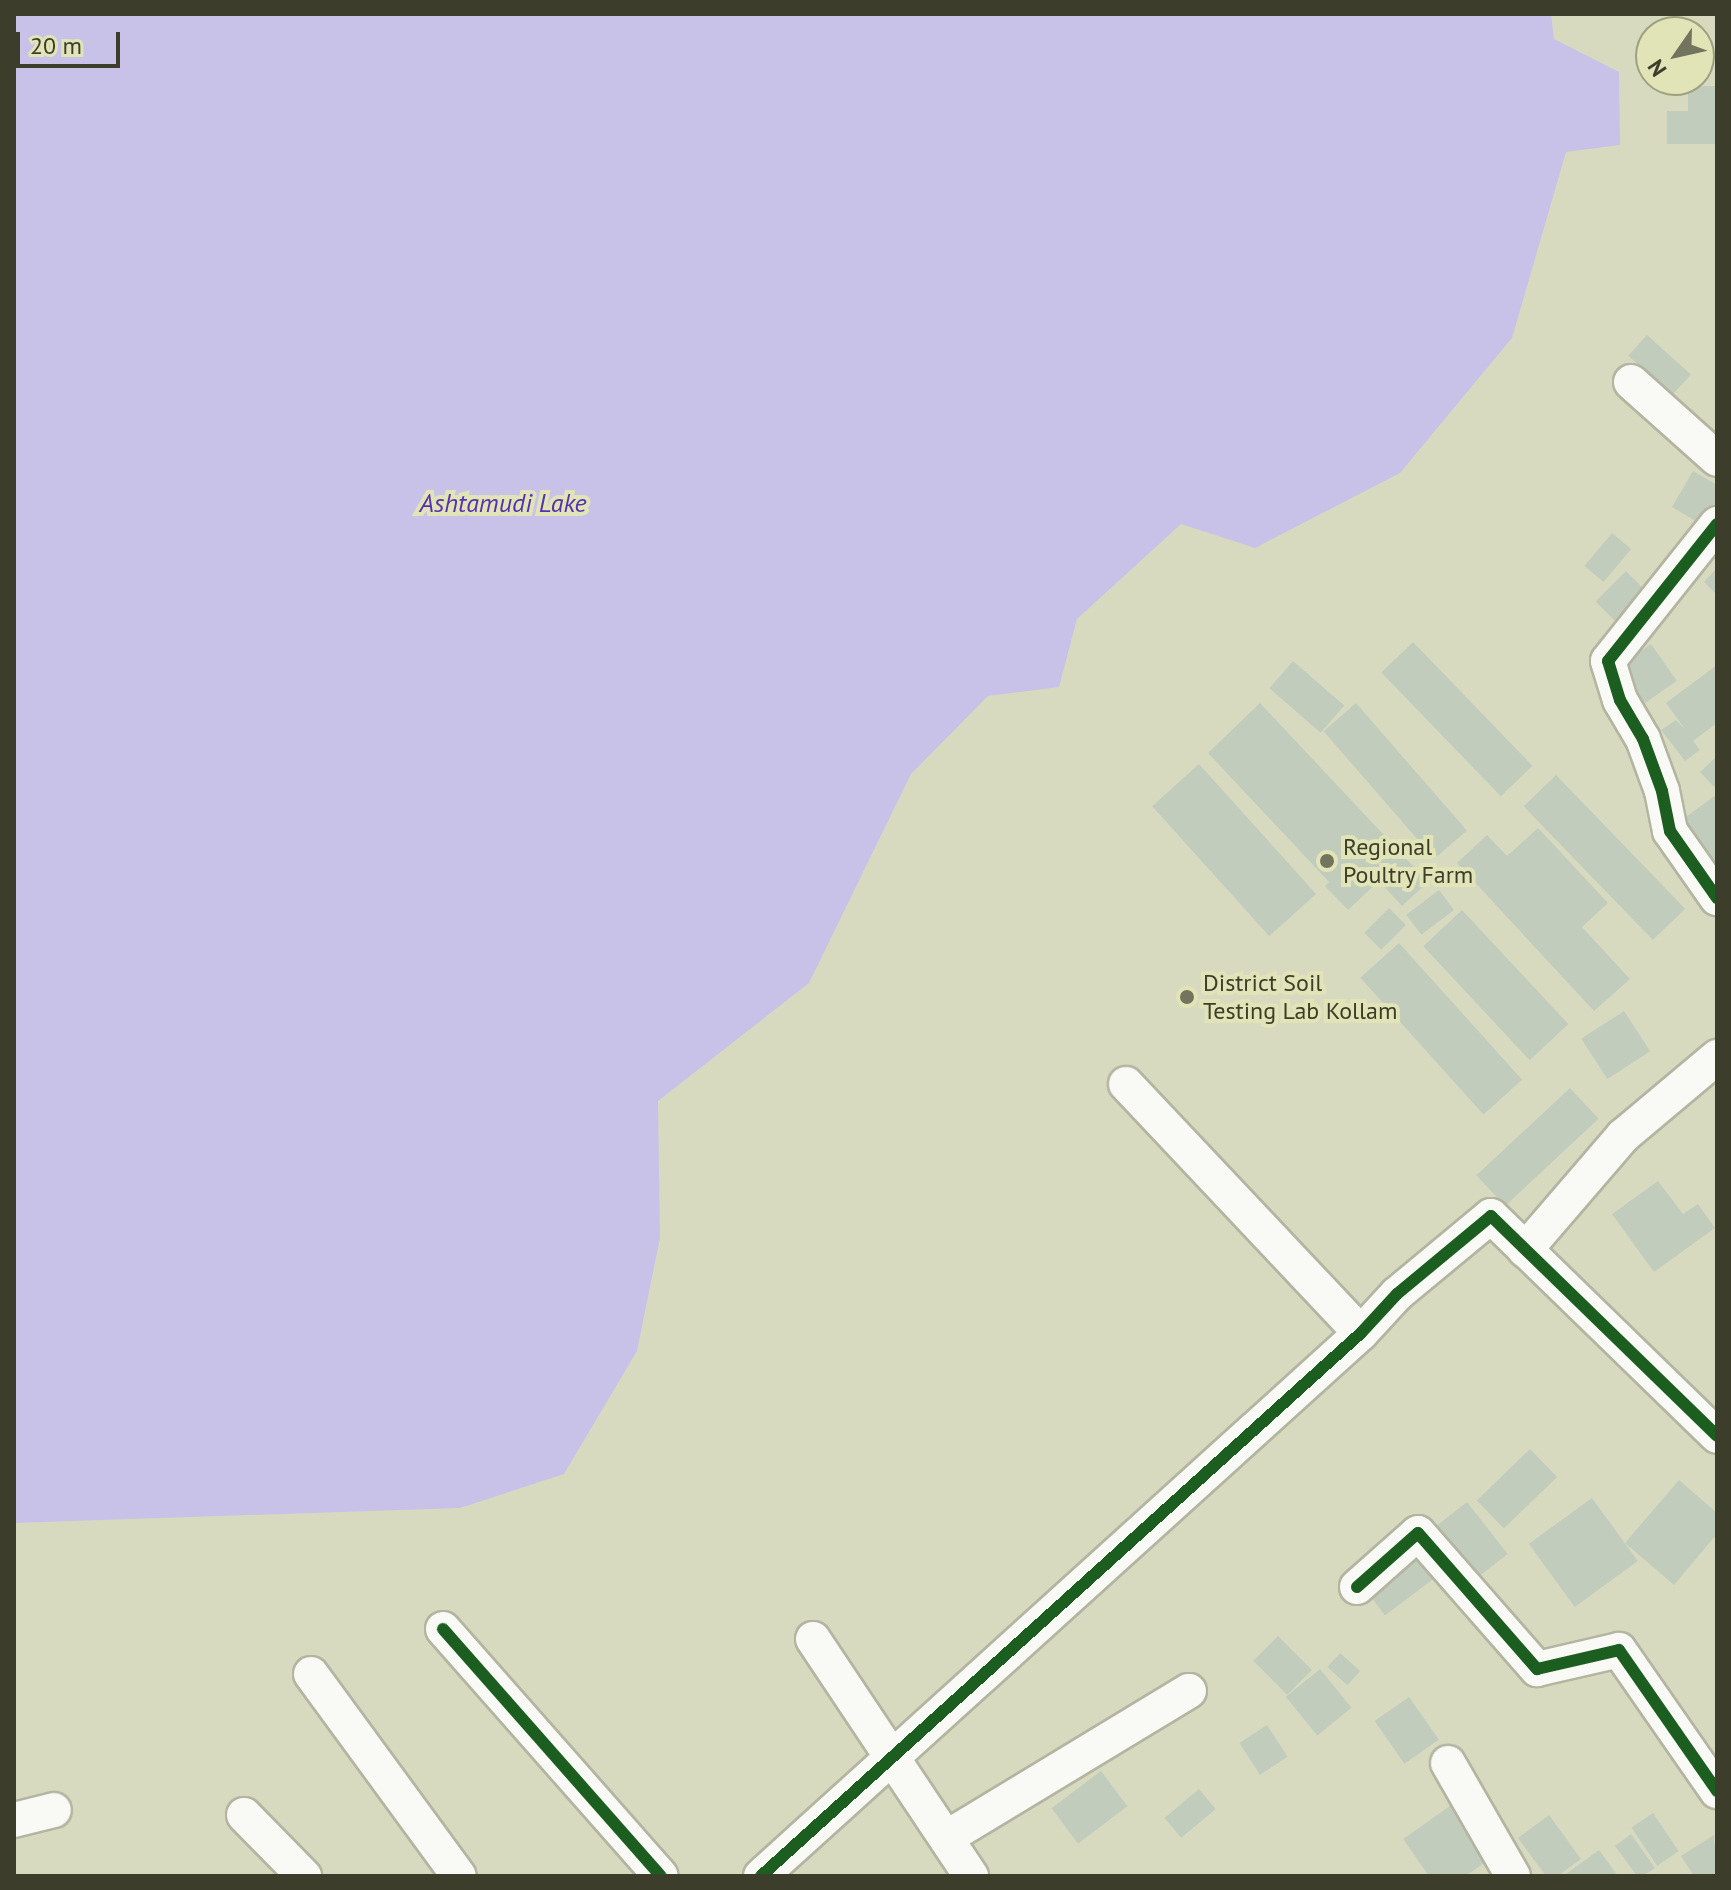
<!DOCTYPE html>
<html>
<head>
<meta charset="utf-8">
<style>
	body { margin:0 }
	#map { position:relative; width:1731px; height:1890px; overflow:hidden; background:#d8dac0; font-family:"PT Sans",sans-serif }
	div>[style] { position:absolute }
	[style*='--x'] { left:calc(var(--x)*1px); top:calc(var(--y)*1px); width:calc(var(--w)*1px); rotate:calc(var(--a)*1deg) }
	.water>* { inset:0; background:#c8c2e8 }
	.building>* { inset:0; background:#c1ccbd; transform-origin:0 0 }
	.roads { filter:drop-shadow(2px 0 #b4b5a1) drop-shadow(-2px 0 #b4b5a1) drop-shadow(0 2px #b4b5a1) drop-shadow(0 -2px #b4b5a1) }
	.street>* { height:34px; margin:-17px; padding:0 17px; transform-origin:17px; border-radius:17px; background:#f9f9f6 }
	.cycleway>* { height:12px; margin:-6px; padding:0 6px; transform-origin:6px; border-radius:6px; background:#1b5e20 }
	.dots>* { width:22px; height:22px; translate:-50% -50%; box-sizing:border-box; border:4px solid #e0e4b6; border-radius:50% }
	span { translate:-50% -50%; white-space:nowrap; text-align:center; line-height:1.15; -webkit-text-stroke:8px #e0e4b6; paint-order:stroke }
	.poi-label { font-size:24px; color:#3c3d2a }
	.left { translate:0 -50%; text-align:left }
	.water-label { font-size:26px; color:#5832ae; font-style:italic }
	.frame { position:absolute; inset:0; border:16px solid #3c3d2a; pointer-events:none }
	.north { position:absolute; left:1635px; top:16px; width:80px; height:80px; box-sizing:border-box; background:#e0e4b6; border:2px solid #9ea17e; border-radius:50%; rotate:236deg; font-size:22px; font-weight:700; line-height:32px; text-align:center; color:#3c3d2a }
	.north::after { content:''; display:block; margin:auto; width:28px; height:36px; background:#73745e; clip-path:polygon(50% 0,100% 100%,50% 72%,0 100%) }
	.scale { position:absolute; left:16px; top:32px; width:104px; height:36px; box-sizing:border-box; border:4px solid #3c3d2a; border-top:0; padding-left:10px; font-size:24px; line-height:28px; white-space:nowrap; color:#3c3d2a; -webkit-text-stroke:6px #e0e4b6; paint-order:stroke }
</style>
</head>
<body>
<div id="map">
	<div class="water">
		<i style="clip-path:polygon(14px 14px,1551px 14px,1554px 39px,1619px 72px,1620px 145px,1566px 152px,1512px 338px,1400px 473px,1255px 548px,1181px 524px,1077px 619px,1059px 687px,988px 696px,911px 774px,809px 983px,658px 1101px,660px 1238px,637px 1351px,564px 1474px,460px 1508px,14px 1523px)"></i>
	</div>
	<div class="building">
		<i style="clip-path:polygon(1688px 86px,1717px 86px,1717px 144px,1667px 144px,1667px 111px,1688px 111px)"></i>
		<i style="left:1647px;top:335px;width:59px;height:28px;rotate:42deg"></i>
		<i style="clip-path:polygon(1693px 471px,1717px 485px,1717px 504px,1704px 526px,1672px 507px)"></i>
		<i style="left:1612px;top:533px;width:25px;height:43px;rotate:40deg"></i>
		<i style="clip-path:polygon(1717px 568px,1717px 595px,1704px 582px)"></i>
		<i style="left:1626px;top:571px;width:35px;height:43px;rotate:45deg"></i>
		<i style="left:1413px;top:642px;width:172px;height:44px;rotate:46deg"></i>
		<i style="left:1651px;top:644px;width:45px;height:39px;rotate:55deg"></i>
		<i style="left:1293px;top:661px;width:68px;height:36px;rotate:41deg"></i>
		<i style="clip-path:polygon(1717px 665px,1717px 723px,1693px 741px,1700px 750px,1685px 761px,1661px 730px,1676px 720px,1685px 729px,1666px 703px)"></i>
		<i style="clip-path:polygon(1260px 703px,1428px 882px,1402px 906px,1379px 881px,1348px 910px,1325px 886px,1329px 882px,1208px 753px)"></i>
		<i style="left:1356px;top:703px;width:169px;height:43px;rotate:49deg"></i>
		<i style="clip-path:polygon(1717px 756px,1717px 785px,1714px 787px,1700px 772px)"></i>
		<i style="left:1199px;top:764px;width:175px;height:63px;rotate:48deg"></i>
		<i style="left:1556px;top:775px;width:186px;height:45px;rotate:46deg"></i>
		<i style="clip-path:polygon(1717px 794px,1717px 878px,1675px 825px)"></i>
		<i style="clip-path:polygon(1538px 828px,1608px 903px,1582px 927px,1630px 979px,1594px 1011px,1457px 863px,1487px 835px,1507px 856px)"></i>
		<i style="left:1439px;top:890px;width:25px;height:41px;rotate:53deg"></i>
		<i style="left:1389px;top:908px;width:24px;height:35px;rotate:45deg"></i>
		<i style="left:1462px;top:910px;width:156px;height:53px;rotate:47deg"></i>
		<i style="left:1399px;top:943px;width:184px;height:52px;rotate:48deg"></i>
		<i style="left:1624px;top:1011px;width:48px;height:51px;rotate:57deg"></i>
		<i style="left:1570px;top:1088px;width:42px;height:128px;rotate:47deg"></i>
		<i style="clip-path:polygon(1658px 1181px,1683px 1214px,1698px 1204px,1715px 1228px,1654px 1272px,1612px 1214px)"></i>
		<i style="left:1530px;top:1449px;width:39px;height:74px;rotate:46deg"></i>
		<i style="clip-path:polygon(1679px 1480px,1717px 1513px,1717px 1534px,1674px 1585px,1625px 1543px)"></i>
		<i style="left:1592px;top:1498px;width:78px;height:78px;rotate:54deg"></i>
		<i style="left:1467px;top:1502px;width:66px;height:46px;rotate:52deg"></i>
		<i style="left:1415px;top:1549px;width:35px;height:64px;rotate:53deg"></i>
		<i style="left:1278px;top:1636px;width:48px;height:35px;rotate:45deg"></i>
		<i style="left:1340px;top:1653px;width:27px;height:19px;rotate:42deg"></i>
		<i style="left:1320px;top:1669px;width:50px;height:44px;rotate:51deg"></i>
		<i style="left:1409px;top:1697px;width:52px;height:42px;rotate:55deg"></i>
		<i style="left:1267px;top:1725px;width:38px;height:33px;rotate:57deg"></i>
		<i style="left:1101px;top:1771px;width:44px;height:62px;rotate:53deg"></i>
		<i style="left:1199px;top:1789px;width:26px;height:45px;rotate:50deg"></i>
		<i style="clip-path:polygon(1450px 1806px,1488px 1860px,1466px 1876px,1429px 1876px,1403px 1839px)"></i>
		<i style="left:1653px;top:1813px;width:46px;height:26px;rotate:56deg"></i>
		<i style="clip-path:polygon(1549px 1815px,1581px 1859px,1558px 1876px,1546px 1876px,1518px 1838px)"></i>
		<i style="clip-path:polygon(1631px 1834px,1655px 1868px,1643px 1876px,1637px 1876px,1615px 1846px)"></i>
		<i style="clip-path:polygon(1714px 1835px,1717px 1872px,1711px 1876px,1694px 1876px,1681px 1856px)"></i>
		<i style="clip-path:polygon(1599px 1850px,1618px 1876px,1563px 1876px)"></i>
	</div>
	<div class="roads">
		<div class="street">
			<i style="--x:1631;--y:382;--w:115;--a:41.8"></i>
			<i style="--x:1717;--y:524;--w:175;--a:128.5"></i>
			<i style="--x:1608;--y:661;--w:41;--a:72.9"></i>
			<i style="--x:1620;--y:700;--w:45;--a:59.5"></i>
			<i style="--x:1643;--y:739;--w:55;--a:69.9"></i>
			<i style="--x:1662;--y:791;--w:41;--a:78.7"></i>
			<i style="--x:1670;--y:831;--w:82;--a:55"></i>
			<i style="--x:1126;--y:1084;--w:342;--a:46.7"></i>
			<i style="--x:1525;--y:1250;--w:150;--a:-49.3"></i>
			<i style="--x:1623;--y:1136;--w:123;--a:-40"></i>
			<i style="--x:1357;--y:1587;--w:81;--a:-41.5"></i>
			<i style="--x:1418;--y:1533;--w:181;--a:48.8"></i>
			<i style="--x:1537;--y:1669;--w:84;--a:-13"></i>
			<i style="--x:1619;--y:1650;--w:172;--a:55.2"></i>
			<i style="--x:443;--y:1629;--w:329;--a:48.6"></i>
			<i style="--x:813;--y:1639;--w:285;--a:56.3"></i>
			<i style="--x:311;--y:1674;--w:250;--a:53.8"></i>
			<i style="--x:1448;--y:1763;--w:130;--a:60.1"></i>
			<i style="--x:244;--y:1815;--w:86;--a:45.5"></i>
			<i style="--x:14;--y:1820;--w:41;--a:-14"></i>
			<i style="--x:946;--y:1838;--w:284;--a:-31.2"></i>
			<i style="--x:761;--y:1876;--w:809;--a:-42.15"></i>
			<i style="--x:1361;--y:1333;--w:53;--a:-47.3"></i>
			<i style="--x:1397;--y:1294;--w:122;--a:-39.7"></i>
			<i style="--x:1491;--y:1216;--w:315;--a:44.2"></i>
		</div>
	</div>
	<div class="cycleway">
		<i style="--x:1717;--y:524;--w:175;--a:128.5"></i>
		<i style="--x:1608;--y:661;--w:41;--a:72.9"></i>
		<i style="--x:1620;--y:700;--w:45;--a:59.5"></i>
		<i style="--x:1643;--y:739;--w:55;--a:69.9"></i>
		<i style="--x:1662;--y:791;--w:41;--a:78.7"></i>
		<i style="--x:1670;--y:831;--w:82;--a:55"></i>
		<i style="--x:1357;--y:1587;--w:81;--a:-41.5"></i>
		<i style="--x:1418;--y:1533;--w:181;--a:48.8"></i>
		<i style="--x:1537;--y:1669;--w:84;--a:-13"></i>
		<i style="--x:1619;--y:1650;--w:172;--a:55.2"></i>
		<i style="--x:443;--y:1629;--w:329;--a:48.6"></i>
		<i style="--x:761;--y:1876;--w:809;--a:-42.15"></i>
		<i style="--x:1361;--y:1333;--w:53;--a:-47.3"></i>
		<i style="--x:1397;--y:1294;--w:122;--a:-39.7"></i>
		<i style="--x:1491;--y:1216;--w:315;--a:44.2"></i>
	</div>
	<div class="dots">
		<i style="left:1327px;top:861px;background:#73745e"></i>
		<i style="left:1187px;top:997px;background:#73745e"></i>
	</div>
	<div class="poi-label">
		<span class="left" style="left:1343px;top:861px">Regional<br>Poultry Farm</span>
		<span class="left" style="left:1203px;top:997px">District Soil<br>Testing Lab Kollam</span>
	</div>
	<div class="water-label">
		<span style="left:503px;top:503px">Ashtamudi Lake</span>
	</div>
	<div class="frame"></div>
	<div class="north">N</div>
	<div class="scale">20 m</div>
</div>
</body>
</html>
